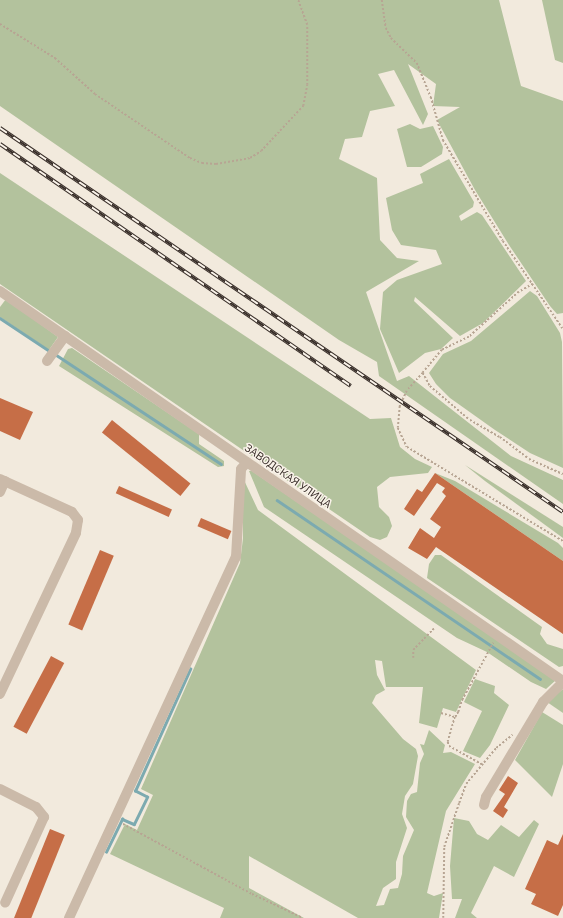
<!DOCTYPE html>
<html>
<head>
<meta charset="utf-8">
<style>
	body { margin:0 }
	#map { position:relative; width:563px; height:918px; overflow:hidden; background:#f2eadd; font-family:"IBM Plex Sans",sans-serif }
	div>[style] { position:absolute }
	[style*='--x'] { left:calc(var(--x)*1px); top:calc(var(--y)*1px); width:calc(var(--w)*1px); rotate:calc(var(--a)*1deg) }
	.green>* { inset:0; background:#b3c29d }
	.stream>* { height:2.5px; margin:-1.25px; padding:0 1.25px; transform-origin:1.25px; border-radius:1.25px; background:#7caab0 }
	.building>* { inset:0; background:#c66e47; transform-origin:0 0 }
	.path>* { height:1.5px; margin-top:-0.75px; transform-origin:0; background:repeating-linear-gradient(90deg,#b7a593 0 2px,transparent 0 4px) }
	.minor>* { height:10px; margin:-5px; padding:0 5px; transform-origin:5px; border-radius:5px; background:#cbbaa9 }
	.rail>* { height:4px; margin-top:-2px; transform-origin:0; background:repeating-linear-gradient(90deg,#faf3ea 0 8px,#382e29 0 16px); box-sizing:border-box; border-block:1px solid #382e29 }
	span { translate:-50% -50%; white-space:nowrap; text-align:center; line-height:1.15; -webkit-text-stroke:3px #faf3ea; paint-order:stroke }
	.street-label { font-size:11px; color:#382e29 }
</style>
</head>
<body>
<div id="map">
	<div class="green">
		<i style="clip-path:polygon(0 0,499px 0,521px 86px,563px 101px,563px 313px,557px 314px,550px 306px,509px 245px,475px 190px,437px 120px,460px 107px,433px 106px,436px 84px,408px 64px,428px 114px,423px 125px,394px 70px,378px 74px,395px 106px,370px 111px,362px 137px,345px 139px,339px 159px,377px 178px,380px 240px,397px 258px,419px 261px,366px 292px,397px 381px,409px 376px,511px 456px,563px 480px,563px 504px,379px 376px,377px 362px,339px 340px,0 106px)"></i>
		<i style="clip-path:polygon(542px 0,563px 0,563px 63px,555px 60px)"></i>
		<i style="clip-path:polygon(410px 124px,420px 129px,433px 126px,443px 147px,442px 154px,421px 167px,407px 167px,397px 129px)"></i>
		<i style="clip-path:polygon(449px 159px,474px 202px,473px 207px,459px 216px,461px 221px,477px 212px,482px 215px,526px 281px,483px 323px,460px 336px,415px 297px,414px 301px,453px 338px,441px 349px,425px 353px,399px 373px,380px 329px,383px 292px,397px 280px,442px 264px,436px 250px,401px 245px,392px 230px,386px 198px,423px 183px,420px 174px)"></i>
		<i style="clip-path:polygon(0 173px,370px 419px,391px 418px,400px 447px,415px 459px,432px 467px,428px 473px,390px 477px,377px 487px,379px 507px,389px 517px,392px 526px,387px 537px,380px 540px,370px 537px,0 284px)"></i>
		<i style="clip-path:polygon(530px 291px,537px 296px,560px 333px,562px 342px,563px 468px,530px 453px,495px 430px,450px 398px,436px 384px,429px 373px,443px 354px,471px 341px)"></i>
		<i style="clip-path:polygon(6px 299px,58px 337px,49px 350px,0 317px,0 307px)"></i>
		<i style="clip-path:polygon(72px 348px,199px 434px,199px 444px,224px 461px,224px 466px,218px 467px,59px 366px,68px 349px)"></i>
		<i style="clip-path:polygon(465px 465px,563px 527px,563px 538px,485px 481px)"></i>
		<i style="clip-path:polygon(249px 471px,252px 471px,556px 680px,546px 689px,531px 682px,487px 652px,457px 638px,264px 507px)"></i>
		<i style="clip-path:polygon(435px 473px,455px 481px,558px 543px,563px 548px,563px 561px)"></i>
		<i style="clip-path:polygon(243px 478px,258px 510px,476px 670px,456px 712px,443px 708px,437px 728px,419px 723px,423px 687px,386px 687px,382px 661px,375px 660px,377px 675px,385px 690px,376px 695px,372px 703px,403px 739px,416px 749px,418px 756px,413px 784px,405px 796px,402px 814px,407px 828px,396px 862px,396px 879px,383px 888px,376px 906px,384px 905px,390px 889px,398px 888px,402px 874px,403px 856px,414px 830px,406px 817px,407px 801px,411px 794px,417px 792px,420px 763px,424px 754px,420px 744px,424px 745px,429px 730px,445px 745px,443px 753px,451px 752px,475px 764px,446px 811px,427px 893px,434px 896px,443px 893px,439px 918px,358px 918px,249px 856px,249px 888px,304px 918px,220px 918px,224px 908px,110px 854px,125px 824px,137px 830px,153px 795px,141px 789px,240px 563px,243px 538px)"></i>
		<i style="clip-path:polygon(435px 555px,441px 555px,542px 627px,540px 634px,547px 644px,563px 649px,563px 666px,559px 667px,427px 578px,429px 564px)"></i>
		<i style="clip-path:polygon(475px 679px,495px 686px,494px 693px,509px 705px,490px 745px,480px 758px,463px 751px,482px 711px,464px 702px)"></i>
		<i style="clip-path:polygon(563px 689px,563px 713px,547px 702px)"></i>
		<i style="clip-path:polygon(542px 712px,563px 725px,563px 764px,552px 797px,515px 760px)"></i>
		<i style="clip-path:polygon(454px 818px,469px 821px,477px 834px,488px 840px,501px 825px,519px 837px,534px 820px,539px 824px,514px 877px,494px 866px,471px 913px,477px 918px,455px 918px,462px 899px,452px 899px,450px 866px)"></i>
	</div>
	<div class="stream">
		<i style="--x:0;--y:318;--w:61;--a:33.7"></i>
		<i style="--x:55;--y:354;--w:199;--a:33.5"></i>
		<i style="--x:277;--y:500;--w:318;--a:34.2"></i>
		<i style="--x:106;--y:852;--w:37;--a:-64"></i>
		<i style="--x:122;--y:819;--w:13;--a:23"></i>
		<i style="--x:134;--y:824;--w:30;--a:-64"></i>
		<i style="--x:147;--y:797;--w:13;--a:-153"></i>
		<i style="--x:135;--y:791;--w:134;--a:-65.7"></i>
	</div>
	<div class="building">
		<i style="clip-path:polygon(0 398px,33px 412px,20px 440px,0 431px)"></i>
		<i style="left:112px;top:420px;width:101px;height:16px;rotate:39deg"></i>
		<i style="clip-path:polygon(435px 473px,563px 561px,563px 634px,436px 547px,427px 559px,408px 548px,420px 528px,434px 538px,441px 527px,430px 519px,446px 496px,442px 492px,445px 488px,437px 483px,414px 516px,404px 509px,417px 489px,422px 492px)"></i>
		<i style="left:119px;top:486px;width:58px;height:8px;rotate:24deg"></i>
		<i style="left:201px;top:518px;width:33px;height:9px;rotate:23deg"></i>
		<i style="left:100px;top:550px;width:15px;height:81px;rotate:23deg"></i>
		<i style="left:51px;top:656px;width:15px;height:80px;rotate:28deg"></i>
		<i style="clip-path:polygon(508px 776px,518px 783px,504px 807px,508px 810px,503px 818px,493px 811px,505px 794px,499px 790px)"></i>
		<i style="left:50px;top:829px;width:16px;height:98px;rotate:22deg"></i>
		<i style="clip-path:polygon(563px 834px,563px 905px,558px 916px,531px 904px,536px 894px,525px 889px,547px 840px,558px 845px)"></i>
	</div>
	<div class="path">
		<i style="--x:382;--y:0;--w:28;--a:82"></i>
		<i style="--x:386;--y:28;--w:11;--a:63"></i>
		<i style="--x:391;--y:38;--w:36;--a:44"></i>
		<i style="--x:417;--y:63;--w:37;--a:68"></i>
		<i style="--x:431;--y:97;--w:45;--a:74.4"></i>
		<i style="--x:443;--y:140;--w:117;--a:59.3"></i>
		<i style="--x:503;--y:241;--w:107;--a:55.7"></i>
		<i style="--x:0;--y:24;--w:65;--a:31.7"></i>
		<i style="--x:55;--y:58;--w:54;--a:42"></i>
		<i style="--x:95;--y:94;--w:115;--a:34"></i>
		<i style="--x:190;--y:158;--w:13;--a:23"></i>
		<i style="--x:202;--y:163;--w:14;--a:4"></i>
		<i style="--x:216;--y:164;--w:35;--a:-10"></i>
		<i style="--x:250;--y:158;--w:13;--a:-32"></i>
		<i style="--x:261;--y:151;--w:62;--a:-47"></i>
		<i style="--x:303;--y:106;--w:21;--a:-79"></i>
		<i style="--x:307;--y:85;--w:60;--a:-90"></i>
		<i style="--x:307;--y:25;--w:27;--a:-110"></i>
		<i style="--x:533;--y:284;--w:16;--a:150"></i>
		<i style="--x:519;--y:292;--w:67;--a:138"></i>
		<i style="--x:469;--y:337;--w:30;--a:154"></i>
		<i style="--x:442;--y:350;--w:30;--a:130"></i>
		<i style="--x:423;--y:373;--w:15;--a:62"></i>
		<i style="--x:430;--y:386;--w:52;--a:40.4"></i>
		<i style="--x:470;--y:420;--w:34;--a:30"></i>
		<i style="--x:500;--y:437;--w:36;--a:37"></i>
		<i style="--x:529;--y:459;--w:37;--a:24"></i>
		<i style="--x:423;--y:373;--w:24;--a:132"></i>
		<i style="--x:407;--y:391;--w:17;--a:115"></i>
		<i style="--x:400;--y:406;--w:22;--a:95"></i>
		<i style="--x:398;--y:428;--w:21;--a:65"></i>
		<i style="--x:407;--y:447;--w:182;--a:31.1"></i>
		<i style="--x:413;--y:658;--w:8;--a:-90"></i>
		<i style="--x:413;--y:650;--w:30;--a:-46"></i>
		<i style="--x:441;--y:713;--w:15;--a:16"></i>
		<i style="--x:455;--y:717;--w:6;--a:-59"></i>
		<i style="--x:458;--y:712;--w:13;--a:-72"></i>
		<i style="--x:462;--y:700;--w:65;--a:-61.5"></i>
		<i style="--x:455;--y:717;--w:26;--a:106"></i>
		<i style="--x:448;--y:742;--w:4;--a:76"></i>
		<i style="--x:449;--y:746;--w:39;--a:29"></i>
		<i style="--x:123;--y:824;--w:147;--a:28.5"></i>
		<i style="--x:252;--y:894;--w:56;--a:25.2"></i>
		<i style="--x:443;--y:918;--w:71;--a:-89.2"></i>
		<i style="--x:444;--y:847;--w:46;--a:-71.2"></i>
		<i style="--x:459;--y:803;--w:20;--a:-70"></i>
		<i style="--x:466;--y:784;--w:47;--a:-50.2"></i>
		<i style="--x:496;--y:748;--w:21;--a:-39"></i>
	</div>
	<div class="minor">
		<i style="--x:0;--y:291;--w:685;--a:34.71"></i>
		<i style="--x:47;--y:361;--w:31;--a:-54"></i>
		<i style="--x:0;--y:479;--w:79;--a:24.6"></i>
		<i style="--x:72;--y:512;--w:10;--a:53"></i>
		<i style="--x:78;--y:520;--w:13;--a:99"></i>
		<i style="--x:76;--y:533;--w:178;--a:115.3"></i>
		<i style="--x:0;--y:492;--w:12;--a:-66"></i>
		<i style="--x:0;--y:789;--w:40;--a:26.6"></i>
		<i style="--x:36;--y:807;--w:13;--a:51"></i>
		<i style="--x:44;--y:817;--w:94;--a:114.4"></i>
		<i style="--x:484;--y:805;--w:8;--a:-76"></i>
		<i style="--x:486;--y:797;--w:111;--a:-59"></i>
		<i style="--x:543;--y:702;--w:28;--a:-45"></i>
		<i style="--x:69;--y:918;--w:398;--a:-65.2"></i>
		<i style="--x:236;--y:557;--w:88;--a:-86.7"></i>
		<i style="--x:241;--y:469;--w:9;--a:-49"></i>
	</div>
	<div class="rail">
		<i style="--x:0;--y:128;--w:681;--a:34.3"></i>
		<i style="--x:0;--y:144;--w:426;--a:34.6"></i>
	</div>
	<div class="street-label">
		<span style="left:288px;top:476px;rotate:35deg">ЗАВОДСКАЯ УЛИЦА</span>
	</div>
</div>
</body>
</html>
